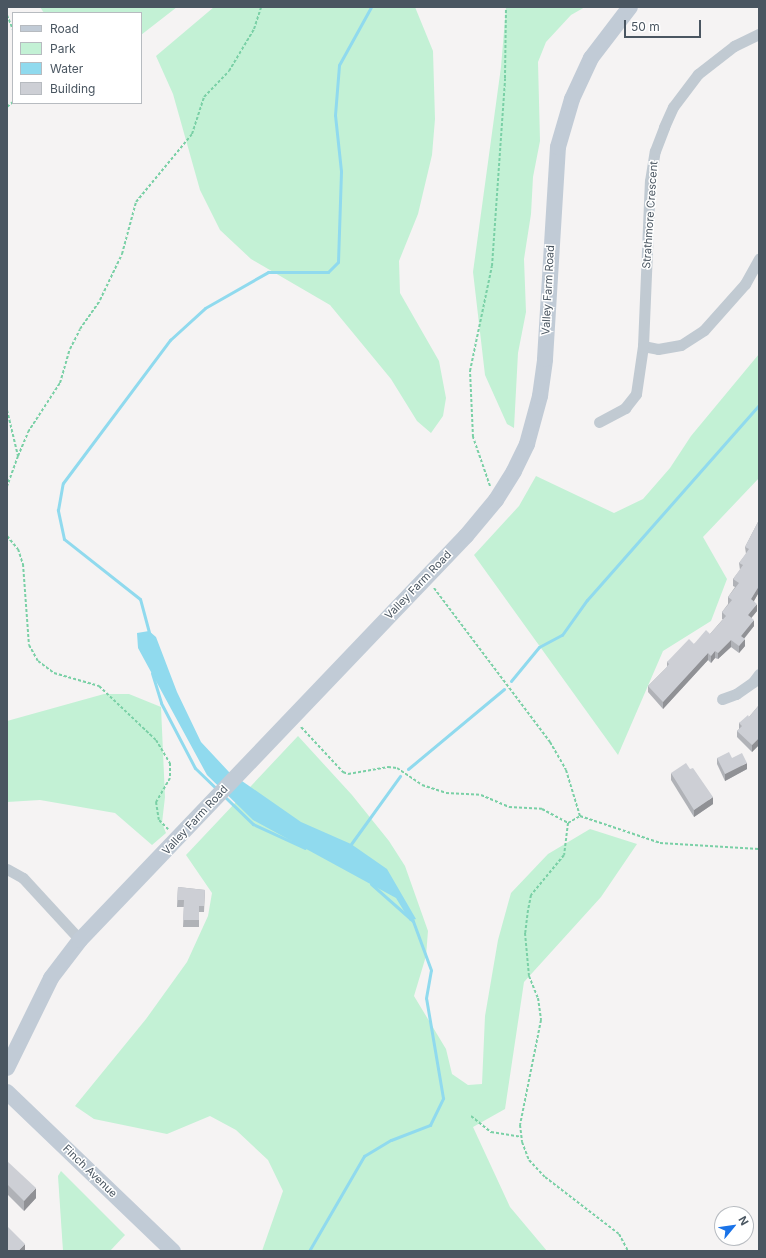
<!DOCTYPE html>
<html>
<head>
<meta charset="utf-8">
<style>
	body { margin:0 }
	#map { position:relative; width:766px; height:1258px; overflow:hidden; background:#f5f3f3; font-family:Inter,sans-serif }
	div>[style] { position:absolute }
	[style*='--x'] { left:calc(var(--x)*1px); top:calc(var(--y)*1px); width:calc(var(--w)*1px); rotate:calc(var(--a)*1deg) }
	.green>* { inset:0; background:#c3f1d5 }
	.water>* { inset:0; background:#90daee }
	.stream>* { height:3px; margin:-1.5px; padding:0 1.5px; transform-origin:1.5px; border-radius:1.5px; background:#90daee }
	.path>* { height:2px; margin-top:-1px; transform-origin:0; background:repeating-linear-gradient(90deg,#7ad0a6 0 3px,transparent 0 5px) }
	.street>* { height:11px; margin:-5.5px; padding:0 5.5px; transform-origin:5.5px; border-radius:5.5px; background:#c1cad2 }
	.secondary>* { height:16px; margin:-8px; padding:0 8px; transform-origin:8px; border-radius:8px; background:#c1cbd6 }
	.wall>* { inset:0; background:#b0b2b7 }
	.shaded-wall>* { inset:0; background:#909195 }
	.building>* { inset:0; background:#cdcfd5 }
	span { translate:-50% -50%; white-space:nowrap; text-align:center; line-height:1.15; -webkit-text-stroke:3px #fff; paint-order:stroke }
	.street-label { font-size:11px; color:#4a5661 }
	.frame { position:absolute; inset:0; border:8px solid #4a5661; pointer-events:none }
	.legend { position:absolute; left:12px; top:12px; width:130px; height:92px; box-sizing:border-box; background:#fff; border:1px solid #b7bbc0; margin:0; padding:5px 7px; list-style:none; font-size:12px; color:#4a5661 }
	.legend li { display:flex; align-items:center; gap:8px; height:20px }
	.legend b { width:20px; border:1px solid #b7bbc0 }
	.north { position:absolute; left:714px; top:1206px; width:40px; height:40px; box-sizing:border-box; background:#fff; border:1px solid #b7bbc0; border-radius:50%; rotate:61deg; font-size:11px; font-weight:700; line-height:16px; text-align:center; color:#4a5661 }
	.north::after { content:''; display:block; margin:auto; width:14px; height:18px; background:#1a73e8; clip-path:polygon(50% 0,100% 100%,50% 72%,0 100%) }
	.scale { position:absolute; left:624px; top:20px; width:77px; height:18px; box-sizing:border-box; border:2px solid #4a5661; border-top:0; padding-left:5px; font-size:12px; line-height:14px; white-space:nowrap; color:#4a5661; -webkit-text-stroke:3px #fff; paint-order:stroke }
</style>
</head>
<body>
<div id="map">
	<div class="green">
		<i style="clip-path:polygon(40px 7px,177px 7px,141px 35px,141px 13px,44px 13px)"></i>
		<i style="clip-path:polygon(214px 7px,415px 7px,433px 51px,435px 119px,432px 155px,418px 214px,399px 261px,400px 293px,439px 361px,446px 398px,443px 416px,431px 433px,417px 421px,391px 379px,330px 305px,251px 259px,220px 230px,200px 190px,173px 94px,156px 56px)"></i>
		<i style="clip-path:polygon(506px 7px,585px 7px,571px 15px,546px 42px,538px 62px,540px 141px,533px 177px,531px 214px,524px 259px,526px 312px,518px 353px,514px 428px,507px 424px,485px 375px,473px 272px,501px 67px)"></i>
		<i style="clip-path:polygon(759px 354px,759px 478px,703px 537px,727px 579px,711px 621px,663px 651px,618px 755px,474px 555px,519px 506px,536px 476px,614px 513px,643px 499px,670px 468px,691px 436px)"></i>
		<i style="clip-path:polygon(104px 694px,129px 694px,161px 707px,165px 797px,162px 823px,166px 833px,152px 845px,115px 813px,40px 800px,7px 802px,7px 721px)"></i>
		<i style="clip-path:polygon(298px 736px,352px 795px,389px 841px,405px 866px,428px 931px,426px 956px,414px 996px,446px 1049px,452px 1074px,468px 1085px,482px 1084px,485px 1016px,498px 940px,511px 893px,548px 854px,590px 829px,637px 844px,601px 897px,524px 982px,505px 1109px,473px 1127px,510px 1207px,547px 1251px,262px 1251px,283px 1191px,268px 1160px,236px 1130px,210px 1116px,167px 1134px,94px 1119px,75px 1106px,146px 1019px,187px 962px,208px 916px,212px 893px,186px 855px)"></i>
		<i style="clip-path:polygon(61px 1171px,125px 1235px,110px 1251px,63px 1251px,58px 1176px)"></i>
	</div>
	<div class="water">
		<i style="clip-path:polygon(149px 631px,156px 637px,177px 692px,201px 742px,229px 772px,301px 822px,351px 844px,387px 869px,416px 919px,410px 921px,396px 898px,253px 820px,207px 775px,138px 648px,137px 633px)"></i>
	</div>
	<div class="stream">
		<i style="--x:150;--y:636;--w:38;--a:-105"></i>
		<i style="--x:140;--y:599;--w:97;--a:-141.7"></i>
		<i style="--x:64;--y:539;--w:30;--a:-102"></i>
		<i style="--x:58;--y:510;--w:27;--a:-80"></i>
		<i style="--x:63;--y:483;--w:179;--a:-53.2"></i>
		<i style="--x:170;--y:340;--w:47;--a:-42.4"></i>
		<i style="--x:205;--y:308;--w:73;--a:-29.7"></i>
		<i style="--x:268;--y:272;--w:60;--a:0"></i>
		<i style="--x:328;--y:272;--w:14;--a:-45"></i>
		<i style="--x:338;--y:262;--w:91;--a:-88.1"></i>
		<i style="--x:341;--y:171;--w:56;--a:-96.1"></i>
		<i style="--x:335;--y:115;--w:50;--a:-85.4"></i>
		<i style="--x:339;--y:65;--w:66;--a:-61.1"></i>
		<i style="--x:152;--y:673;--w:31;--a:73"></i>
		<i style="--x:161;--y:703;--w:73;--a:62.4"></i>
		<i style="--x:195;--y:768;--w:32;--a:44"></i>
		<i style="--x:511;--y:681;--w:44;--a:-50.5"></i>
		<i style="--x:539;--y:647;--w:26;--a:-28"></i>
		<i style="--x:562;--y:635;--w:43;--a:-54.5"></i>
		<i style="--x:587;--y:600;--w:260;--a:-48.6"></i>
		<i style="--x:408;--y:769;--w:125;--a:-39.8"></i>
		<i style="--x:225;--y:797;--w:39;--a:44"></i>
		<i style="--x:253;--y:824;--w:57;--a:24.8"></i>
		<i style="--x:351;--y:844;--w:84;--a:-54.2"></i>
		<i style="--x:309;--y:1251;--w:110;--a:-59.9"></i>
		<i style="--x:364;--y:1156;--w:31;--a:-31"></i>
		<i style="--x:391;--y:1140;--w:42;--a:-21"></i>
		<i style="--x:430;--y:1125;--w:30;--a:-64"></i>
		<i style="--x:443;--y:1098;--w:101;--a:-99.6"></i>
		<i style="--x:426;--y:998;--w:28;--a:-80"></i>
		<i style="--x:431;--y:970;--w:52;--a:-110.2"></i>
		<i style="--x:413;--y:921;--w:56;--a:-138.6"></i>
	</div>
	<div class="path">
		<i style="--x:7;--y:15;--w:16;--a:68"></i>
		<i style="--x:7;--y:107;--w:8;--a:-40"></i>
		<i style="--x:7;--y:410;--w:47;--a:76.6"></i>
		<i style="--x:18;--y:456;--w:32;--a:110"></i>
		<i style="--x:18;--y:456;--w:26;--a:-67"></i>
		<i style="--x:28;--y:432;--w:59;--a:-56.9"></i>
		<i style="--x:60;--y:383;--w:35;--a:-74"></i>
		<i style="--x:70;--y:349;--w:22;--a:-63"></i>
		<i style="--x:80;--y:329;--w:35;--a:-55"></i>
		<i style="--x:100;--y:300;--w:51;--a:-64.4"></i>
		<i style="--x:122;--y:254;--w:54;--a:-74.9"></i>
		<i style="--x:136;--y:202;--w:88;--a:-50.5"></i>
		<i style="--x:192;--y:134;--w:39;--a:-72"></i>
		<i style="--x:204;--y:97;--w:36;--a:-46"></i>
		<i style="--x:229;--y:71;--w:49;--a:-59.2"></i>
		<i style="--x:254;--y:29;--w:23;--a:-72"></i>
		<i style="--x:490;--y:486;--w:52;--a:-109.1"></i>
		<i style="--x:473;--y:437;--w:66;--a:-92.6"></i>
		<i style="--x:470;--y:371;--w:107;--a:-78.2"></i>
		<i style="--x:492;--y:266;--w:188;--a:-86"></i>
		<i style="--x:505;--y:78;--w:71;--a:-89.2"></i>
		<i style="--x:7;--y:536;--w:17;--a:50"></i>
		<i style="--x:18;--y:549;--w:16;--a:72"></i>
		<i style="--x:23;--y:564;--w:81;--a:85.8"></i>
		<i style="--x:29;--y:645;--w:18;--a:61"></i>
		<i style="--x:38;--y:661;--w:20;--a:37"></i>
		<i style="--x:54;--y:673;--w:47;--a:16.1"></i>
		<i style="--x:99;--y:686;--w:79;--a:43.5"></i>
		<i style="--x:156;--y:740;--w:27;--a:59"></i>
		<i style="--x:170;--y:763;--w:15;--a:90"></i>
		<i style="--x:170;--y:778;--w:28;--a:120"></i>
		<i style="--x:156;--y:802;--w:18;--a:81"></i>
		<i style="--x:159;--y:820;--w:13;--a:45"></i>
		<i style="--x:434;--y:588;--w:193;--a:53"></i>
		<i style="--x:550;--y:742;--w:32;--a:60"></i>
		<i style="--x:566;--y:770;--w:48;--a:73.1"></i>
		<i style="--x:580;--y:816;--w:84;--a:18.6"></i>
		<i style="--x:660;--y:843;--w:99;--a:3.5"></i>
		<i style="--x:301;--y:727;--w:62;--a:47"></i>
		<i style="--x:343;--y:772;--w:5;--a:22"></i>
		<i style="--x:348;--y:774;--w:41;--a:-9.9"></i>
		<i style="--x:388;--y:767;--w:9;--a:6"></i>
		<i style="--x:397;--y:768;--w:30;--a:34"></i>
		<i style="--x:422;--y:785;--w:25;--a:18"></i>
		<i style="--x:446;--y:793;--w:35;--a:3"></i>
		<i style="--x:481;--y:795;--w:30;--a:23"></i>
		<i style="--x:509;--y:807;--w:33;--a:3"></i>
		<i style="--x:542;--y:809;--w:30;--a:28"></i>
		<i style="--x:568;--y:823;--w:14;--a:-30"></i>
		<i style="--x:568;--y:823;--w:32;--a:97"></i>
		<i style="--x:564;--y:855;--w:52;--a:129.5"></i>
		<i style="--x:531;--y:895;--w:15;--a:101"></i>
		<i style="--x:528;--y:910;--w:23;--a:97"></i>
		<i style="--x:525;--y:933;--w:43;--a:84.7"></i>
		<i style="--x:529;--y:976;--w:24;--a:68"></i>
		<i style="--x:538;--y:998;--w:22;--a:82"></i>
		<i style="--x:541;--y:1020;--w:107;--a:101.3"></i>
		<i style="--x:520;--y:1125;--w:17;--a:83"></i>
		<i style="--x:522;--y:1142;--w:19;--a:69"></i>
		<i style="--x:529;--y:1160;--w:23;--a:47"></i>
		<i style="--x:545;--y:1177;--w:93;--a:37.6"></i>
		<i style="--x:619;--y:1234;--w:19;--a:62"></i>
		<i style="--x:471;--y:1116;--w:26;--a:39"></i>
		<i style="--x:491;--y:1132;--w:30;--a:9"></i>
	</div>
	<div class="street">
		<i style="--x:643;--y:346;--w:15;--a:11"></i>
		<i style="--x:658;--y:349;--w:23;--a:-10"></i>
		<i style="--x:681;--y:345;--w:27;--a:-33"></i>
		<i style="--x:704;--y:330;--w:62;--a:-48.3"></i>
		<i style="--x:745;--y:284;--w:29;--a:-61"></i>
		<i style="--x:599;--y:422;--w:30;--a:-28"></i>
		<i style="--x:625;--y:408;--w:18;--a:-52"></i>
		<i style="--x:636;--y:394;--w:49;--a:-81.7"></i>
		<i style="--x:643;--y:346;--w:165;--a:-87.6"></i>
		<i style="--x:650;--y:181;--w:30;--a:-81"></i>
		<i style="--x:655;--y:151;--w:26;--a:-69"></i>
		<i style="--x:664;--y:127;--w:22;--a:-66"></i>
		<i style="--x:673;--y:107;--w:41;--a:-52.9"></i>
		<i style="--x:698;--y:74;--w:46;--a:-37.9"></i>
		<i style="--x:734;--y:46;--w:28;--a:-26"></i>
		<i style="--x:722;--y:699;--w:15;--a:-20"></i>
		<i style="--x:736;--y:694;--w:21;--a:-35"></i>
		<i style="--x:753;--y:682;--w:10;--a:-53"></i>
		<i style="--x:7;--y:869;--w:18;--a:29"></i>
		<i style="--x:23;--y:878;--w:84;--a:47.4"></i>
	</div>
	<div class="secondary">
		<i style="--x:7;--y:1068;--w:100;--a:-63.9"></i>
		<i style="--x:51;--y:978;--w:48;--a:-52.7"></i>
		<i style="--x:80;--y:940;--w:559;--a:-46.31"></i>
		<i style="--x:466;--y:536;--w:47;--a:-50.2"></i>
		<i style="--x:496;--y:500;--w:34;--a:-58"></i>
		<i style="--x:514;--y:471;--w:30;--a:-64"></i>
		<i style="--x:527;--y:444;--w:50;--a:-74.8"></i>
		<i style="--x:540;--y:396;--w:37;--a:-82"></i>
		<i style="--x:545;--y:359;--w:212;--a:-86.5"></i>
		<i style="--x:558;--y:147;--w:50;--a:-73.7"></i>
		<i style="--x:572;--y:99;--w:45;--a:-65.1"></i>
		<i style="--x:591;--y:58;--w:64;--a:-52.6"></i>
		<i style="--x:7;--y:1092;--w:230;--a:43.8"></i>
	</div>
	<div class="wall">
		<i style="clip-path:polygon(759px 520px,759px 592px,754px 601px,757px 611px,751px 618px,754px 626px,744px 639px,745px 646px,739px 653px,731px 647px,718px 659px,715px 658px,711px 663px,708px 660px,663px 709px,648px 692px,648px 686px,667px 667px,667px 662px,694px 644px,710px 634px,723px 619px,722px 619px,722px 612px,728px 604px,728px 597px,735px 587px,733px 586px,733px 579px,740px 570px,739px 563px,746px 554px,745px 547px)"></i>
		<i style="clip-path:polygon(759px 705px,759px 745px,752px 752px,737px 737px,737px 731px,739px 729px,739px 723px,749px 717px)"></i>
		<i style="clip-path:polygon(717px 758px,732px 758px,747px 769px,725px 781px,717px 764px)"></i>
		<i style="clip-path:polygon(671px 773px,713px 804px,694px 817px,671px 780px)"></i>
		<i style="clip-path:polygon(178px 887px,205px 890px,204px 912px,199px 912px,199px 927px,183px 927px,184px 907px,177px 907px)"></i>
		<i style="clip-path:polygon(7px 1162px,36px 1198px,24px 1211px,7px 1194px)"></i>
	</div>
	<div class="shaded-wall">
		<i style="clip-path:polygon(759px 586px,759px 592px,751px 606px,751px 599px)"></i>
		<i style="clip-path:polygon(757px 604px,757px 611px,748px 622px,748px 615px)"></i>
		<i style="clip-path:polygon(754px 620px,754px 626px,741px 642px,741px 636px)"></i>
		<i style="clip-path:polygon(745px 639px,745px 646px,739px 653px,739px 646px)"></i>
		<i style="clip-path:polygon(731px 640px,731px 647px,718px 659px,718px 653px)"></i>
		<i style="clip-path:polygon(715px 651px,715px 658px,711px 663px,711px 656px)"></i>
		<i style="clip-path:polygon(708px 653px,708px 660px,663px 709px,663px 702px)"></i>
		<i style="clip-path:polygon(759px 738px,759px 745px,752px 752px,752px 745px)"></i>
		<i style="clip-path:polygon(747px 763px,747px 769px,725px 781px,725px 774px)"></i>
		<i style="clip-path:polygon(713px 797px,713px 804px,694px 817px,694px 810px)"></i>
		<i style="clip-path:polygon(36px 1188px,36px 1198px,24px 1211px,24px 1201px)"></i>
		<i style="clip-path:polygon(25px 1244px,25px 1251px,18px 1251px)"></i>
	</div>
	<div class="building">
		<i style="clip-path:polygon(759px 520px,759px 586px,751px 599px,757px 604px,748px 615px,754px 620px,741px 636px,745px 639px,739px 646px,731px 640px,718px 653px,715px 651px,711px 656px,708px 653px,663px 702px,648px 686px,665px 669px,669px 664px,667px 662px,689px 639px,694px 644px,706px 630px,710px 634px,726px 616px,722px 612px,732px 600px,728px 597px,739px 583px,733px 579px,743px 565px,739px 563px,749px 549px,745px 547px)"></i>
		<i style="clip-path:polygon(759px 705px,759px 738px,752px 745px,737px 731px,742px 726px,739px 723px,748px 715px,749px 717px)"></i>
		<i style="clip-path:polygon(729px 752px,732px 758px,742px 753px,747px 763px,725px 774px,717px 758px)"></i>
		<i style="clip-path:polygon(686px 763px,690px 769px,693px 768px,713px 797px,694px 810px,671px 773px)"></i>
		<i style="clip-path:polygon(178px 887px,205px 890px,204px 906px,199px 906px,199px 920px,183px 920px,184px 900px,177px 900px)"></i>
		<i style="clip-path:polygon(7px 1161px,36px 1188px,24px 1201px,7px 1184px)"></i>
		<i style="clip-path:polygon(7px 1226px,25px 1244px,18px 1251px,7px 1251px)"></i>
	</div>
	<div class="street-label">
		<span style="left:650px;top:215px;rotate:-86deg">Strathmore Crescent</span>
		<span style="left:548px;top:290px;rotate:-87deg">Valley Farm Road</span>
		<span style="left:418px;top:585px;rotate:-46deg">Valley Farm Road</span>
		<span style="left:195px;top:820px;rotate:-47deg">Valley Farm Road</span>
		<span style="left:90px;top:1171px;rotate:44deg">Finch Avenue</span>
	</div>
	<div class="frame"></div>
	<ul class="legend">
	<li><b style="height:5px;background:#c1cbd6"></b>Road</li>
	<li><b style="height:11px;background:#c3f1d5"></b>Park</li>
	<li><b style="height:11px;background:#90daee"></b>Water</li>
	<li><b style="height:11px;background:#cdcfd5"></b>Building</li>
	</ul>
	<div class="north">N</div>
	<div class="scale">50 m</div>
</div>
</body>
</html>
